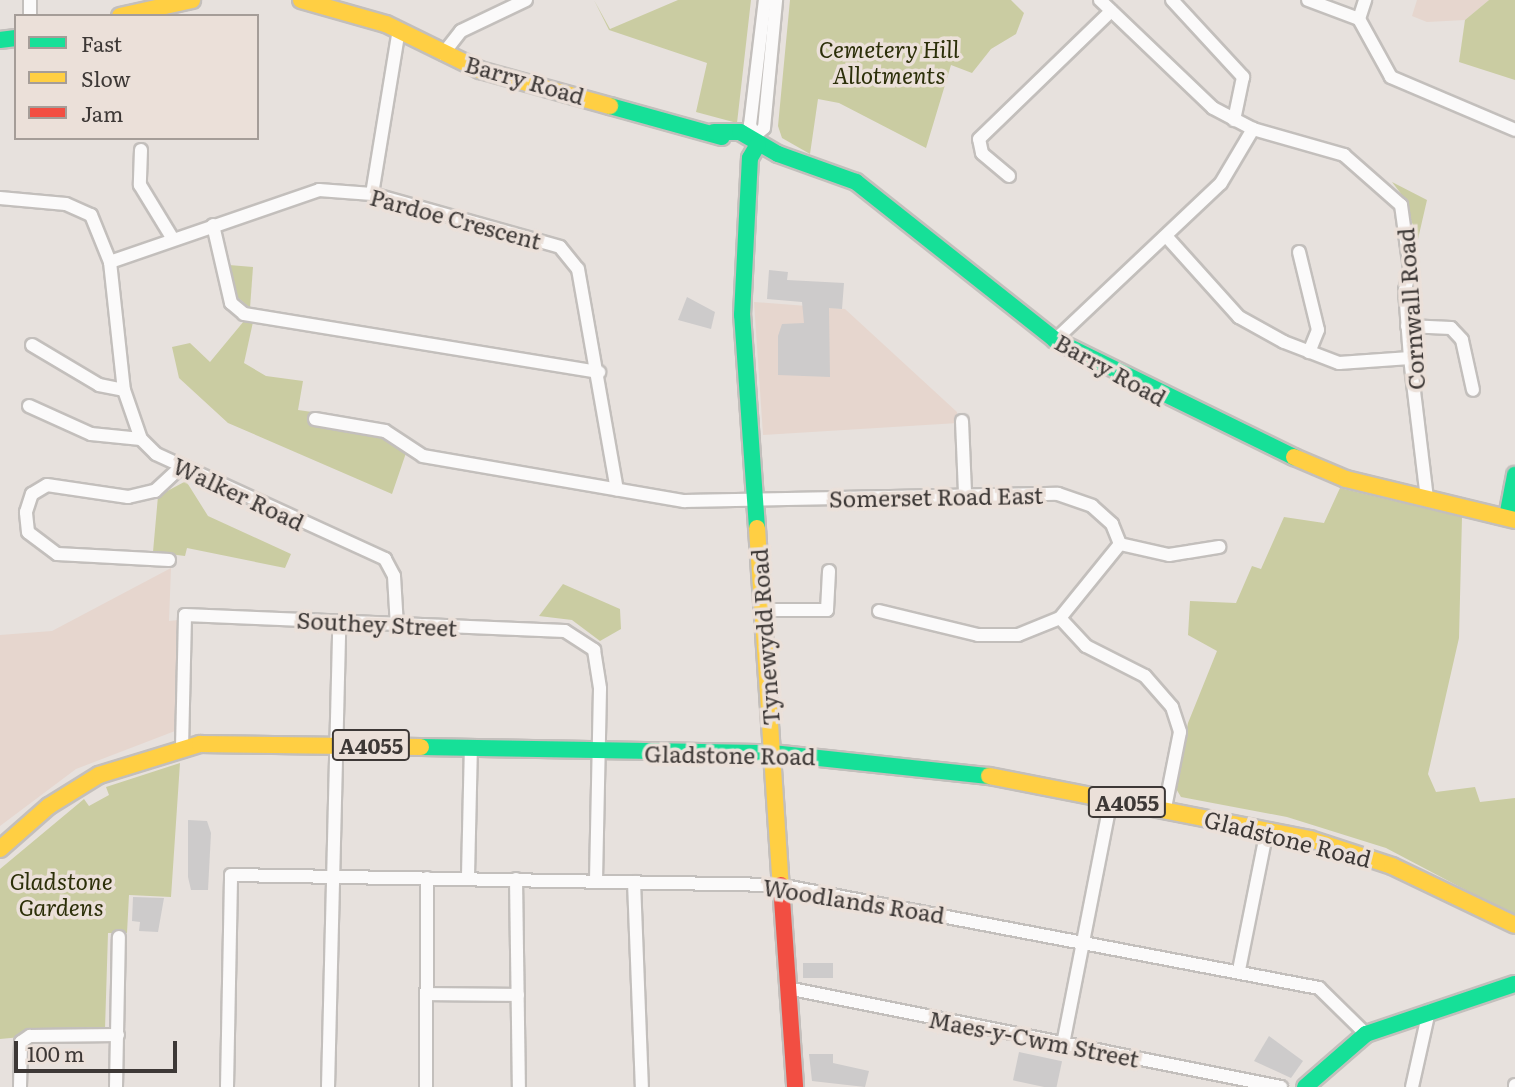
<!DOCTYPE html>
<html>
<head>
<meta charset="utf-8">
<style>
	body { margin:0 }
	#map { position:relative; width:1515px; height:1087px; overflow:hidden; background:#e7e1dd; font-family:Literata,serif }
	div>[style] { position:absolute }
	[style*='--x'] { left:calc(var(--x)*1px); top:calc(var(--y)*1px); width:calc(var(--w)*1px); rotate:calc(var(--a)*1deg) }
	.education>* { inset:0; background:#e6d6ce }
	.green>* { inset:0; background:#cacca2 }
	.building>* { inset:0; background:#cdcbcb; transform-origin:0 0 }
	.roads { filter:drop-shadow(2px 0 #c3bfbc) drop-shadow(-2px 0 #c3bfbc) drop-shadow(0 2px #c3bfbc) drop-shadow(0 -2px #c3bfbc) }
	.street>* { height:12px; margin:-6px; padding:0 6px; transform-origin:6px; border-radius:6px; background:#fbfafa }
	.fast>* { height:16px; margin:-8px; padding:0 8px; transform-origin:8px; border-radius:8px; background:#16e098 }
	.slow>* { height:16px; margin:-8px; padding:0 8px; transform-origin:8px; border-radius:8px; background:#ffcf43 }
	.jam>* { height:16px; margin:-8px; padding:0 8px; transform-origin:8px; border-radius:8px; background:#f24e42 }
	span { translate:-50% -50%; white-space:nowrap; text-align:center; line-height:1.15; -webkit-text-stroke:7px #ebe0d9; paint-order:stroke }
	.shield-label span { padding:2px 5px; background:#ebe0d9; border:2px solid; border-radius:5px; -webkit-text-stroke-width:0 }
	.shield-label { font-size:21px; color:#3d3836; font-weight:700 }
	.park-label { font-size:23px; color:#2c2f09; font-style:italic }
	.street-label { font-size:23px; color:#3d3836 }
	.legend { position:absolute; left:14px; top:14px; width:245px; height:126px; box-sizing:border-box; background:#ebe0d9; border:2px solid #a59d98; margin:0; padding:9px 12px; list-style:none; font-size:21px; color:#3d3836 }
	.legend li { display:flex; align-items:center; gap:14px; height:35px }
	.legend b { width:35px; border:2px solid #a59d98 }
	.scale { position:absolute; left:14px; top:1041px; width:163px; height:32px; box-sizing:border-box; border:4px solid #3d3836; border-top:0; padding-left:9px; font-size:21px; line-height:24px; white-space:nowrap; color:#3d3836; -webkit-text-stroke:5px #ebe0d9; paint-order:stroke }
</style>
</head>
<body>
<div id="map">
	<div class="education">
		<i style="clip-path:polygon(1417px 0,1489px 0,1465px 20px,1427px 22px,1412px 16px)"></i>
		<i style="clip-path:polygon(754px 302px,845px 309px,957px 412px,958px 423px,763px 435px)"></i>
		<i style="clip-path:polygon(171px 568px,169px 621px,178px 620px,175px 731px,76px 769px,0 826px,0 635px,52px 631px)"></i>
	</div>
	<div class="green">
		<i style="clip-path:polygon(594px 0,610px 29px,678px 0,751px 0,737px 123px,696px 112px,707px 63px,609px 30px)"></i>
		<i style="clip-path:polygon(790px 0,1011px 0,1024px 13px,1016px 34px,991px 49px,972px 73px,951px 65px,926px 148px,839px 103px,818px 99px,810px 154px,782px 138px,778px 126px)"></i>
		<i style="clip-path:polygon(1489px 0,1515px 0,1515px 80px,1459px 62px,1465px 20px)"></i>
		<i style="clip-path:polygon(1392px 182px,1427px 200px,1418px 239px,1402px 195px)"></i>
		<i style="clip-path:polygon(229px 265px,253px 267px,250px 308px,237px 297px)"></i>
		<i style="clip-path:polygon(244px 321px,253px 322px,244px 363px,266px 376px,303px 381px,298px 410px,312px 412px,311px 421px,371px 430px,406px 453px,392px 494px,228px 423px,179px 378px,172px 347px,190px 343px,210px 362px)"></i>
		<i style="clip-path:polygon(186px 481px,208px 516px,291px 554px,285px 568px,187px 548px,185px 556px,153px 552px,158px 496px)"></i>
		<i style="clip-path:polygon(1340px 488px,1462px 517px,1459px 638px,1428px 774px,1436px 792px,1475px 787px,1480px 802px,1515px 798px,1515px 916px,1386px 848px,1287px 817px,1181px 797px,1175px 787px,1188px 723px,1217px 651px,1188px 635px,1190px 601px,1236px 603px,1252px 566px,1261px 569px,1284px 517px,1324px 523px)"></i>
		<i style="clip-path:polygon(563px 584px,620px 609px,621px 629px,600px 641px,572px 620px,539px 616px)"></i>
		<i style="clip-path:polygon(180px 763px,171px 897px,129px 895px,127px 933px,108px 933px,105px 1029px,0 1039px,0 869px,84px 799px,89px 806px,109px 795px,106px 787px)"></i>
	</div>
	<div class="building">
		<i style="clip-path:polygon(769px 270px,788px 272px,787px 280px,844px 283px,842px 309px,829px 308px,830px 377px,778px 375px,778px 336px,782px 324px,804px 323px,802px 302px,767px 299px)"></i>
		<i style="clip-path:polygon(687px 297px,715px 312px,711px 329px,678px 320px)"></i>
		<i style="clip-path:polygon(188px 820px,207px 821px,211px 833px,208px 890px,191px 890px,188px 877px)"></i>
		<i style="clip-path:polygon(133px 897px,164px 898px,158px 932px,139px 931px,140px 922px,132px 921px)"></i>
		<i style="left:803px;top:963px;width:30px;height:15px"></i>
		<i style="clip-path:polygon(1269px 1036px,1303px 1061px,1291px 1078px,1254px 1061px)"></i>
		<i style="left:1019px;top:1052px;width:44px;height:29px;rotate:12deg"></i>
		<i style="clip-path:polygon(809px 1054px,833px 1054px,833px 1063px,869px 1071px,865px 1087px,812px 1081px)"></i>
	</div>
	<div class="roads">
		<div class="street">
			<i style="--x:1100;--y:0;--w:156;--a:43.7"></i>
			<i style="--x:1213;--y:108;--w:45;--a:27.7"></i>
			<i style="--x:1253;--y:129;--w:95;--a:15.9"></i>
			<i style="--x:1344;--y:155;--w:76;--a:41.3"></i>
			<i style="--x:1401;--y:205;--w:65;--a:82"></i>
			<i style="--x:1410;--y:269;--w:22;--a:103"></i>
			<i style="--x:1405;--y:290;--w:68;--a:85.8"></i>
			<i style="--x:1410;--y:358;--w:142;--a:83.1"></i>
			<i style="--x:1172;--y:0;--w:105;--a:47.3"></i>
			<i style="--x:1243;--y:77;--w:44;--a:101.8"></i>
			<i style="--x:1308;--y:0;--w:54;--a:20.4"></i>
			<i style="--x:30;--y:16;--w:16;--a:-90"></i>
			<i style="--x:1359;--y:19;--w:66;--a:61.1"></i>
			<i style="--x:1391;--y:77;--w:135;--a:23.1"></i>
			<i style="--x:1359;--y:19;--w:20;--a:-72"></i>
			<i style="--x:443;--y:54;--w:29;--a:-52"></i>
			<i style="--x:461;--y:31;--w:72;--a:-25.5"></i>
			<i style="--x:757;--y:134;--w:9;--a:-41"></i>
			<i style="--x:764;--y:128;--w:129;--a:-84.6"></i>
			<i style="--x:758;--y:143;--w:20;--a:-114"></i>
			<i style="--x:750;--y:125;--w:126;--a:-83.2"></i>
			<i style="--x:141;--y:150;--w:35;--a:92"></i>
			<i style="--x:140;--y:185;--w:63;--a:58.6"></i>
			<i style="--x:1009;--y:176;--w:35;--a:-140"></i>
			<i style="--x:982;--y:153;--w:14;--a:-102"></i>
			<i style="--x:979;--y:139;--w:184;--a:-44.1"></i>
			<i style="--x:372;--y:194;--w:166;--a:-80.7"></i>
			<i style="--x:0;--y:198;--w:66;--a:5.2"></i>
			<i style="--x:66;--y:204;--w:27;--a:24"></i>
			<i style="--x:91;--y:215;--w:51;--a:68"></i>
			<i style="--x:110;--y:262;--w:129;--a:83.8"></i>
			<i style="--x:124;--y:390;--w:52;--a:70.9"></i>
			<i style="--x:141;--y:439;--w:21;--a:45"></i>
			<i style="--x:156;--y:454;--w:252;--a:24.6"></i>
			<i style="--x:385;--y:559;--w:19;--a:62"></i>
			<i style="--x:394;--y:576;--w:50;--a:86.6"></i>
			<i style="--x:213;--y:225;--w:80;--a:77"></i>
			<i style="--x:231;--y:303;--w:17;--a:40"></i>
			<i style="--x:244;--y:314;--w:360;--a:9.3"></i>
			<i style="--x:1166;--y:236;--w:109;--a:48"></i>
			<i style="--x:1239;--y:317;--w:51;--a:29.1"></i>
			<i style="--x:1284;--y:342;--w:59;--a:20.9"></i>
			<i style="--x:1339;--y:363;--w:71;--a:-4"></i>
			<i style="--x:1299;--y:252;--w:80;--a:76.3"></i>
			<i style="--x:1318;--y:330;--w:24;--a:112"></i>
			<i style="--x:110;--y:262;--w:221;--a:-19"></i>
			<i style="--x:319;--y:190;--w:53;--a:4.3"></i>
			<i style="--x:372;--y:194;--w:195;--a:15.7"></i>
			<i style="--x:560;--y:247;--w:28;--a:51"></i>
			<i style="--x:578;--y:269;--w:224;--a:80"></i>
			<i style="--x:1407;--y:326;--w:44;--a:2.6"></i>
			<i style="--x:1451;--y:328;--w:16;--a:47"></i>
			<i style="--x:1462;--y:340;--w:51;--a:77.6"></i>
			<i style="--x:1055;--y:340;--w:228;--a:-43.4"></i>
			<i style="--x:1221;--y:183;--w:63;--a:-59.3"></i>
			<i style="--x:32;--y:345;--w:78;--a:30.8"></i>
			<i style="--x:99;--y:385;--w:25;--a:11"></i>
			<i style="--x:29;--y:406;--w:68;--a:24.3"></i>
			<i style="--x:91;--y:434;--w:50;--a:5.7"></i>
			<i style="--x:315;--y:419;--w:71;--a:9.7"></i>
			<i style="--x:385;--y:431;--w:45;--a:33.3"></i>
			<i style="--x:423;--y:456;--w:265;--a:9.8"></i>
			<i style="--x:684;--y:501;--w:374;--a:-1.1"></i>
			<i style="--x:1058;--y:494;--w:36;--a:19"></i>
			<i style="--x:1092;--y:506;--w:27;--a:42"></i>
			<i style="--x:1112;--y:524;--w:22;--a:68"></i>
			<i style="--x:1120;--y:544;--w:50;--a:12.7"></i>
			<i style="--x:1169;--y:555;--w:51;--a:-9.1"></i>
			<i style="--x:962;--y:421;--w:71;--a:87.6"></i>
			<i style="--x:169;--y:560;--w:112;--a:-176.9"></i>
			<i style="--x:57;--y:554;--w:36;--a:-143"></i>
			<i style="--x:28;--y:532;--w:20;--a:-96"></i>
			<i style="--x:26;--y:512;--w:19;--a:-72"></i>
			<i style="--x:32;--y:494;--w:17;--a:-31"></i>
			<i style="--x:47;--y:485;--w:82;--a:8.4"></i>
			<i style="--x:128;--y:497;--w:28;--a:-13"></i>
			<i style="--x:155;--y:491;--w:35;--a:-43"></i>
			<i style="--x:762;--y:610;--w:65;--a:0"></i>
			<i style="--x:827;--y:610;--w:39;--a:-87"></i>
			<i style="--x:879;--y:611;--w:102;--a:13.6"></i>
			<i style="--x:978;--y:635;--w:40;--a:0"></i>
			<i style="--x:1018;--y:635;--w:45;--a:-22"></i>
			<i style="--x:1060;--y:618;--w:38;--a:47"></i>
			<i style="--x:1086;--y:646;--w:66;--a:27"></i>
			<i style="--x:1145;--y:676;--w:41;--a:48.9"></i>
			<i style="--x:1172;--y:707;--w:26;--a:72"></i>
			<i style="--x:1180;--y:732;--w:77;--a:101.2"></i>
			<i style="--x:1060;--y:618;--w:95;--a:-51"></i>
			<i style="--x:182;--y:748;--w:133;--a:-88.7"></i>
			<i style="--x:185;--y:615;--w:380;--a:2.4"></i>
			<i style="--x:565;--y:631;--w:35;--a:33"></i>
			<i style="--x:594;--y:650;--w:39;--a:81"></i>
			<i style="--x:600;--y:689;--w:190;--a:91.2"></i>
			<i style="--x:468;--y:876;--w:128;--a:-88.7"></i>
			<i style="--x:516;--y:879;--w:208;--a:89.2"></i>
			<i style="--x:634;--y:882;--w:205;--a:87.8"></i>
			<i style="--x:1239;--y:970;--w:143;--a:-78.7"></i>
			<i style="--x:787;--y:988;--w:504;--a:11.33"></i>
			<i style="--x:427;--y:994;--w:91;--a:0.6"></i>
			<i style="--x:1063;--y:1044;--w:249;--a:-78.9"></i>
			<i style="--x:20;--y:1087;--w:45;--a:-88.7"></i>
			<i style="--x:21;--y:1042;--w:11;--a:-34"></i>
			<i style="--x:30;--y:1036;--w:88;--a:-0.7"></i>
			<i style="--x:116;--y:1087;--w:150;--a:-88.9"></i>
			<i style="--x:227;--y:1087;--w:212;--a:-88.9"></i>
			<i style="--x:231;--y:875;--w:548;--a:1.05"></i>
			<i style="--x:779;--y:885;--w:550;--a:10.8"></i>
			<i style="--x:1319;--y:988;--w:66;--a:44.4"></i>
			<i style="--x:328;--y:1087;--w:465;--a:-88.6"></i>
			<i style="--x:426;--y:1087;--w:209;--a:-89.7"></i>
			<i style="--x:1412;--y:1087;--w:78;--a:-77.4"></i>
			<i style="--x:1515;--y:1087;--w:2;--a:-90"></i>
		</div>
		<div class="fast">
			<i style="--x:0;--y:40;--w:16;--a:-7"></i>
			<i style="--x:610;--y:106;--w:116;--a:15.5"></i>
			<i style="--x:714;--y:132;--w:26;--a:0"></i>
			<i style="--x:740;--y:132;--w:44;--a:30.1"></i>
			<i style="--x:778;--y:154;--w:83;--a:19.7"></i>
			<i style="--x:856;--y:182;--w:254;--a:38.4"></i>
			<i style="--x:1055;--y:340;--w:266;--a:26.1"></i>
			<i style="--x:1507;--y:517;--w:43;--a:-79.2"></i>
			<i style="--x:757;--y:528;--w:214;--a:-94"></i>
			<i style="--x:742;--y:315;--w:157;--a:-87.1"></i>
			<i style="--x:750;--y:158;--w:16;--a:-60"></i>
			<i style="--x:421;--y:747;--w:351;--a:1"></i>
			<i style="--x:772;--y:753;--w:218;--a:6.1"></i>
			<i style="--x:1305;--y:1087;--w:81;--a:-41"></i>
			<i style="--x:1366;--y:1034;--w:157;--a:-18.6"></i>
		</div>
		<div class="slow">
			<i style="--x:301;--y:0;--w:88;--a:15.8"></i>
			<i style="--x:386;--y:24;--w:105;--a:26.1"></i>
			<i style="--x:480;--y:70;--w:135;--a:15.5"></i>
			<i style="--x:120;--y:16;--w:74;--a:-12.5"></i>
			<i style="--x:1294;--y:457;--w:56;--a:22.9"></i>
			<i style="--x:1346;--y:479;--w:174;--a:13.6"></i>
			<i style="--x:757;--y:528;--w:358;--a:86.2"></i>
			<i style="--x:989;--y:776;--w:327;--a:11.1"></i>
			<i style="--x:1310;--y:839;--w:86;--a:18.2"></i>
			<i style="--x:1392;--y:866;--w:136;--a:25.6"></i>
			<i style="--x:0;--y:849;--w:65;--a:-41.3"></i>
			<i style="--x:49;--y:806;--w:59;--a:-31.8"></i>
			<i style="--x:99;--y:775;--w:106;--a:-17.1"></i>
			<i style="--x:200;--y:744;--w:221;--a:0.8"></i>
		</div>
		<div class="jam">
			<i style="--x:781;--y:885;--w:202;--a:86"></i>
		</div>
	</div>
	<div class="shield-label">
		<span style="left:371px;top:745px">A4055</span>
		<span style="left:1127px;top:802px">A4055</span>
	</div>
	<div class="park-label">
		<span style="left:889px;top:61px">Cemetery Hill<br>Allotments</span>
		<span style="left:61px;top:893px">Gladstone<br>Gardens</span>
	</div>
	<div class="street-label">
		<span style="left:525px;top:79px;rotate:16deg">Barry Road</span>
		<span style="left:456px;top:218px;rotate:15deg">Pardoe Crescent</span>
		<span style="left:1410px;top:309px;rotate:-94deg">Cornwall Road</span>
		<span style="left:1111px;top:369px;rotate:29deg">Barry Road</span>
		<span style="left:239px;top:493px;rotate:25deg">Walker Road</span>
		<span style="left:936px;top:496px;rotate:-1deg">Somerset Road East</span>
		<span style="left:377px;top:623px;rotate:3deg">Southey Street</span>
		<span style="left:764px;top:637px;rotate:-94deg">Tynewydd Road</span>
		<span style="left:730px;top:754px;rotate:1deg">Gladstone Road</span>
		<span style="left:1288px;top:838px;rotate:14deg">Gladstone Road</span>
		<span style="left:854px;top:900px;rotate:9deg">Woodlands Road</span>
		<span style="left:1034px;top:1038px;rotate:11deg">Maes-y-Cwm Street</span>
	</div>
	<ul class="legend">
	<li><b style="height:9px;background:#16e098"></b>Fast</li>
	<li><b style="height:9px;background:#ffcf43"></b>Slow</li>
	<li><b style="height:9px;background:#f24e42"></b>Jam</li>
	</ul>
	<div class="scale">100 m</div>
</div>
</body>
</html>
